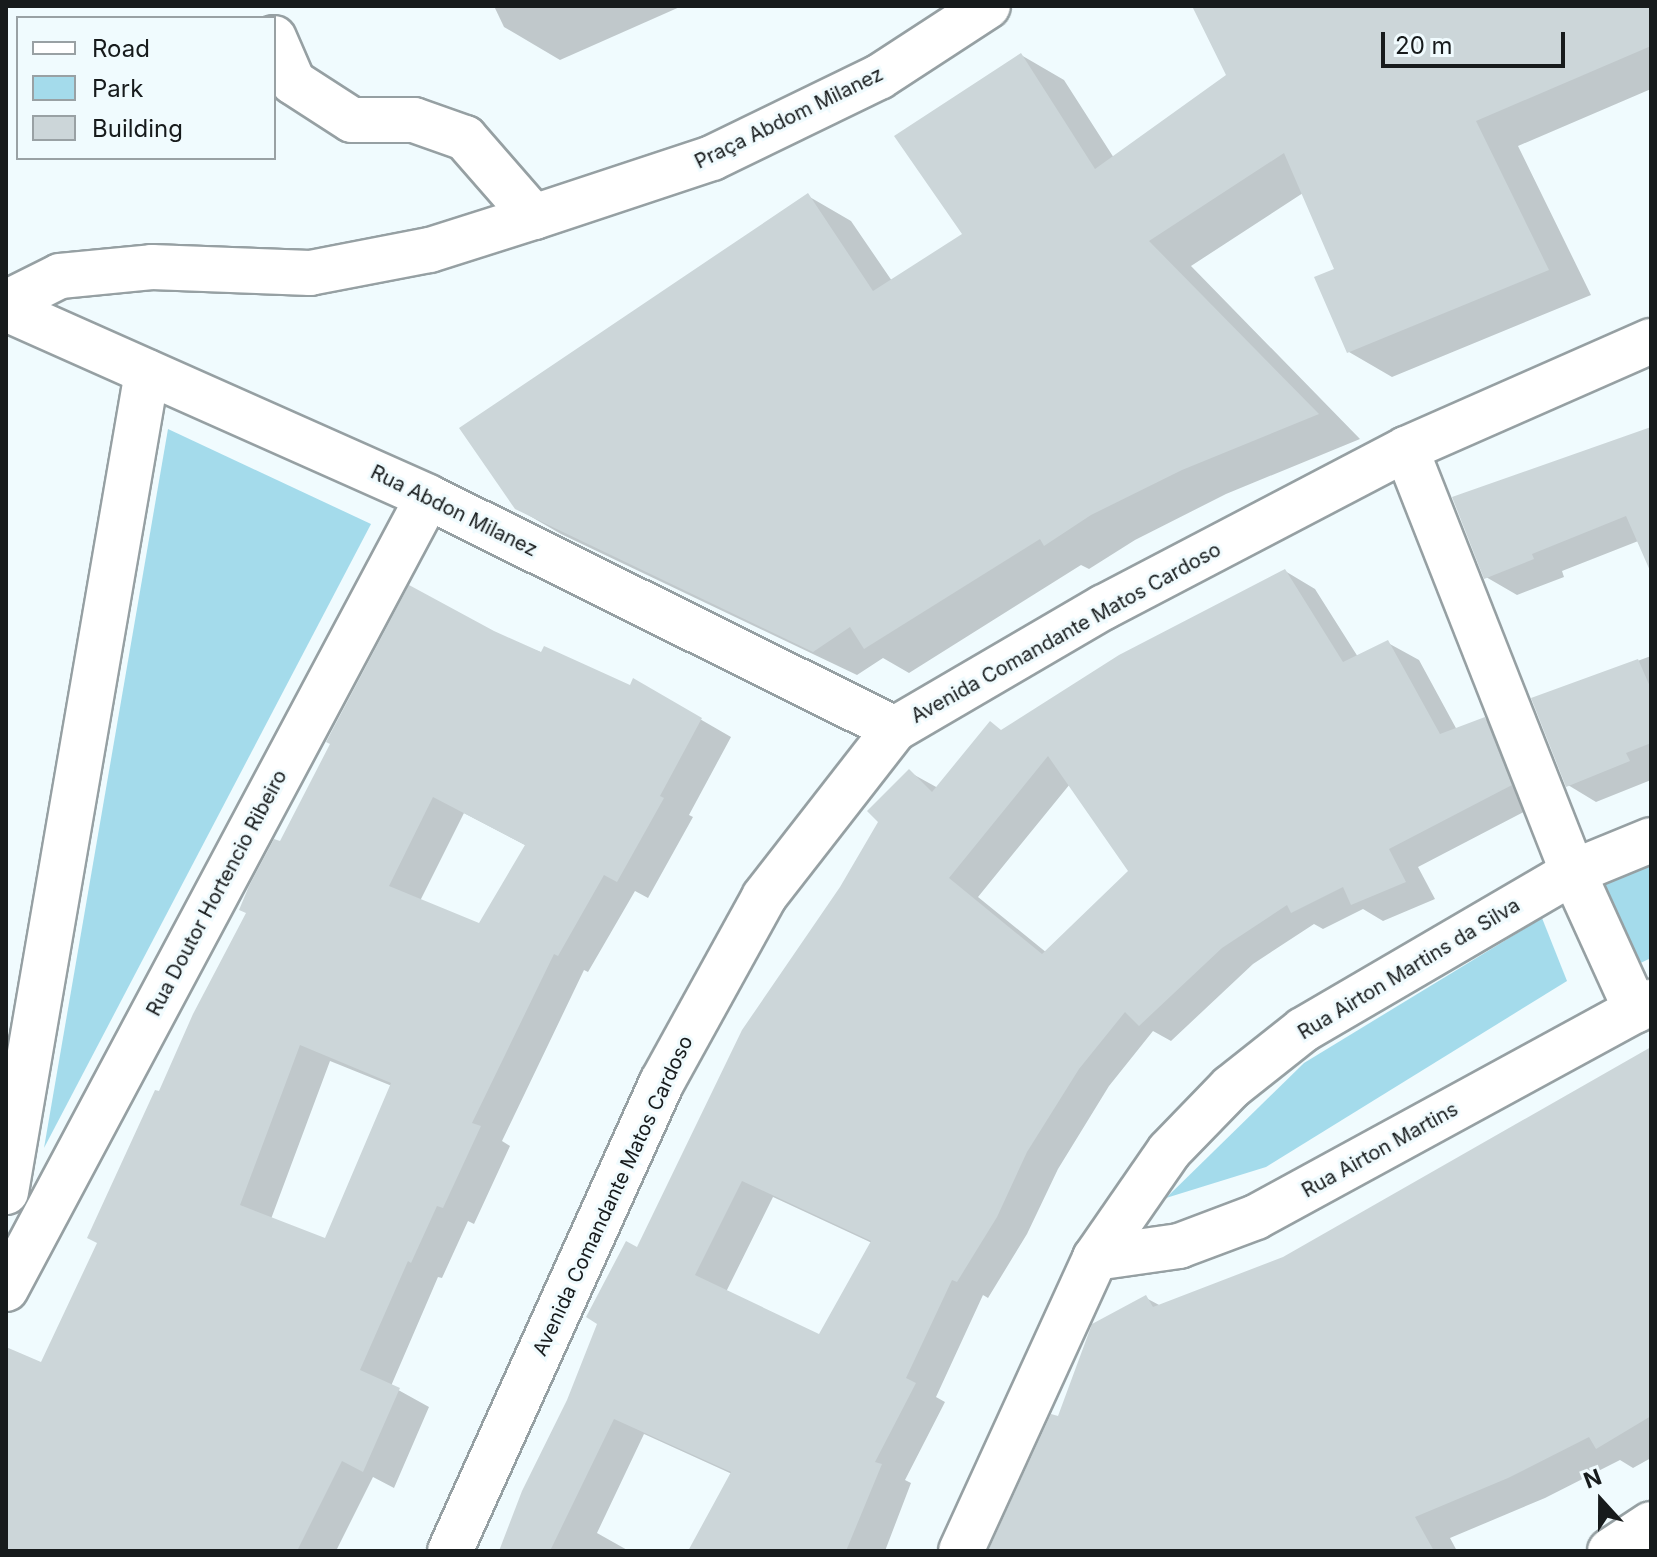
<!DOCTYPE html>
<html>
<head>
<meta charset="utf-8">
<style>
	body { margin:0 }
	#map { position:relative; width:1657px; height:1557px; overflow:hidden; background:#f0fbfe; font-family:Inter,sans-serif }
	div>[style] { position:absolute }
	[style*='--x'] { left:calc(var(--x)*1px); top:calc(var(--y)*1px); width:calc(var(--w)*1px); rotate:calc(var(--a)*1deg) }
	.green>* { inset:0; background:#a4dbeb }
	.shadow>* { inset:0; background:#0003 }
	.building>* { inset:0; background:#ccd6d9 }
	.roads { filter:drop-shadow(2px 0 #96a0a3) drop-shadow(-2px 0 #96a0a3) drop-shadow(0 2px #96a0a3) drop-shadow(0 -2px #96a0a3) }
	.minor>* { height:44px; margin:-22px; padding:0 22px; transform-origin:22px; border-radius:22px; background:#fff }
	.secondary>* { height:44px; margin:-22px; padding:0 22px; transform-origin:22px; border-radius:22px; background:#fff }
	span { translate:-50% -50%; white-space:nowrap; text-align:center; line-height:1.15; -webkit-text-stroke:6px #f0fbfe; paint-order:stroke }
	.street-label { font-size:20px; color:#171b1c }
	.frame { position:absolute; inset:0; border:8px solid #171b1c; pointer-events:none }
	.legend { position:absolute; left:16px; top:16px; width:260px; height:144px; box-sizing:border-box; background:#f0fbfe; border:2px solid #99a1a4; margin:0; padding:10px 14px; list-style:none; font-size:24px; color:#171b1c }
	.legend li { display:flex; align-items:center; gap:16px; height:40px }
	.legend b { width:40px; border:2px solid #99a1a4 }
	.north { position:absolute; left:1561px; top:1461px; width:80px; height:80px; -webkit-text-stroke:6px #f0fbfe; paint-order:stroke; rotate:339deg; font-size:22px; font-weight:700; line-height:32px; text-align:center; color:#171b1c }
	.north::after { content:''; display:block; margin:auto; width:28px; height:36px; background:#171b1c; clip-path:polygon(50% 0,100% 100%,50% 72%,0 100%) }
	.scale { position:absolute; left:1381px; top:32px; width:184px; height:36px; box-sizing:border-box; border:4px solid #171b1c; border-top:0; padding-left:10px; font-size:24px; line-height:28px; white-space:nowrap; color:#171b1c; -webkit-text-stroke:6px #f0fbfe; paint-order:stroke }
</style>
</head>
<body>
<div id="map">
	<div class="green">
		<i style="clip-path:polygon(168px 429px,371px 524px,44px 1148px)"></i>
		<i style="clip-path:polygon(1651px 854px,1651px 958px,1632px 967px,1592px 878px)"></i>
		<i style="clip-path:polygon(1542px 918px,1567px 981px,1266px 1167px,1166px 1198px,1304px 1063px)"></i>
	</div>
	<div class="shadow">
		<i style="clip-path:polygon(494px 6px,682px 6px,560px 60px,504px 27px)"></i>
		<i style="clip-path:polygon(1194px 6px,1651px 6px,1651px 89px,1518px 146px,1591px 295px,1392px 377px,1349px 352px,1336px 270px,1303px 193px,1191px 266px,1360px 439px,1226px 494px,1135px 540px,1089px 569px,1081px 565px,909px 673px,883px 658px,857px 675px,561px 534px,516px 508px,808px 196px,851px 221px,892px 281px,964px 235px,1021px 55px,1064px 80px,1114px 158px,1229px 76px)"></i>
		<i style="clip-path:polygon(1651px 429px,1651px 536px,1562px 571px,1564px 577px,1517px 595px,1486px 577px)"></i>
		<i style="clip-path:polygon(evenodd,1285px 571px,1315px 589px,1358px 657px,1388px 643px,1419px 660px,1457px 730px,1485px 719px,1515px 736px,1541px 803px,1418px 867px,1435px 899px,1383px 921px,1363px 909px,1323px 929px,1314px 924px,1253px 964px,1171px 1041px,1153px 1031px,1109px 1086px,1058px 1169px,1027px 1234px,988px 1298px,983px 1295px,936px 1397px,945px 1402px,905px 1480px,911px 1483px,885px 1551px,690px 1551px,732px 1474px,644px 1434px,597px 1533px,629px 1551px,501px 1551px,638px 1249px,909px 772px,938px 788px,1003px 731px,1285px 571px,1070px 784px,1131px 871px,1047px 953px,978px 897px,1070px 784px,1285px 571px,773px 1197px,872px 1243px,820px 1337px,726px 1292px,773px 1197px)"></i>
		<i style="clip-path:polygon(evenodd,493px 633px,630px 688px,634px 681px,731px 737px,689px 815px,693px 817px,648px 898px,635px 891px,588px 972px,584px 970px,502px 1141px,510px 1146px,474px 1224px,468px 1221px,442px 1278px,438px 1277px,391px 1386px,429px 1407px,394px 1488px,373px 1477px,336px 1551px,6px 1551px,6px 1361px,42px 1365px,99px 1243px,160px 1094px,281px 844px,493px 633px,464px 813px,527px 846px,480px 925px,420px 901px,464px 813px,493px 633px,330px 1061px,392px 1086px,326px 1241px,271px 1219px,330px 1061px)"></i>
		<i style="clip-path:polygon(1651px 656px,1651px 780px,1596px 802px,1568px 785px,1534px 699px)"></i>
		<i style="clip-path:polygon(1651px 1053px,1651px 1458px,1633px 1468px,1620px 1460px,1545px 1498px,1450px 1538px,1457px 1551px,989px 1551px,1060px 1418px,1146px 1298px,1161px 1306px,1284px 1259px)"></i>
	</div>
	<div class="building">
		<i style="clip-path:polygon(1192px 6px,1651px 6px,1651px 46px,1476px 121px,1549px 270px,1347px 353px,1314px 277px,1334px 269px,1284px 153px,1149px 241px,1319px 414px,1182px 470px,1091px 515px,1044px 546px,1040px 539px,864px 649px,850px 627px,813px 652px,515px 509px,459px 428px,808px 193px,873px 291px,962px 234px,894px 136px,1021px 53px,1095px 169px,1226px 75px)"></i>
		<i style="clip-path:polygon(1651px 427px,1651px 573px,1626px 516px,1532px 554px,1534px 559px,1484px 579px,1452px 497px)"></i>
		<i style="clip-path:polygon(evenodd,1285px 569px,1343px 662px,1388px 640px,1440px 734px,1485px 717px,1512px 785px,1389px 849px,1406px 882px,1351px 905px,1343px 887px,1291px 913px,1287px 905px,1222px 948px,1139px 1026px,1125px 1012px,1079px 1069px,1027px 1152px,997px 1217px,957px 1282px,952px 1280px,906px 1378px,916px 1383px,875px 1462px,882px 1464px,846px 1551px,688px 1551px,731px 1472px,614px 1419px,550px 1551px,499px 1551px,522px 1491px,567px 1400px,597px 1324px,586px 1317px,626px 1241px,637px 1247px,742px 1030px,840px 887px,878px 822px,867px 811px,909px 769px,932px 792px,990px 721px,1001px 730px,1119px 655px,1285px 569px,1048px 756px,1128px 871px,1042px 954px,949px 878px,1048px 756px,1285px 569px,742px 1181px,871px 1241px,819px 1334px,695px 1275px,742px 1181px)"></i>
		<i style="clip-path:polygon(evenodd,409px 585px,494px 631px,541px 652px,544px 646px,630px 685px,633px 678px,702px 718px,660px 796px,664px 798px,617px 882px,604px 875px,558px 956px,554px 954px,472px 1123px,481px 1126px,443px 1208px,437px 1206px,411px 1263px,408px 1261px,360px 1370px,400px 1388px,363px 1472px,342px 1461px,297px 1551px,6px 1551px,6px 1347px,41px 1362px,97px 1243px,87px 1238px,155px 1090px,159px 1091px,193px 1014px,246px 913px,239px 910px,249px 886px,274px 839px,280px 841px,330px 744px,326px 742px,409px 585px,433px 797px,525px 845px,479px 923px,389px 886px,433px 797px,409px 585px,300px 1045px,391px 1083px,325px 1238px,240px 1205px,300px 1045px)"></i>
		<i style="clip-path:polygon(1638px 659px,1651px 689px,1651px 743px,1626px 753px,1630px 761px,1566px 787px,1531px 698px)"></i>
		<i style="clip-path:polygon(1651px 1047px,1651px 1416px,1596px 1449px,1589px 1437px,1508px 1478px,1415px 1517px,1434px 1551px,988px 1551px,1051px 1414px,1058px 1416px,1092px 1324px,1146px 1295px,1153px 1307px,1283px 1257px)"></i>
	</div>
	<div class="roads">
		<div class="minor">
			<i style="--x:274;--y:38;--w:48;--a:66.6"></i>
			<i style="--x:293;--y:82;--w:70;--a:32.8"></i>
			<i style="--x:352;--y:120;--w:62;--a:0"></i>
			<i style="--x:414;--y:120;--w:54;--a:19.4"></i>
			<i style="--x:465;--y:138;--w:105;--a:48.9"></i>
			<i style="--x:534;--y:217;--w:188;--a:-18.3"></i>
			<i style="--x:712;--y:158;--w:186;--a:-25.9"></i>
			<i style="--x:879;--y:77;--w:130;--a:-33.1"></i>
			<i style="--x:6;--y:303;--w:60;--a:-26.6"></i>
			<i style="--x:60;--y:276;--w:92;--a:-5.6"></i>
			<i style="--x:152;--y:267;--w:158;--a:2.2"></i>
			<i style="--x:310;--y:273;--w:122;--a:-10.9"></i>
			<i style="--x:430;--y:250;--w:109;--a:-17.6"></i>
			<i style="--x:6;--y:309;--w:462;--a:24"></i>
			<i style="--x:428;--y:497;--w:521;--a:26.42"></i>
			<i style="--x:1406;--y:449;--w:455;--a:68.5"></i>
			<i style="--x:1573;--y:872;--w:152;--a:65.5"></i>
			<i style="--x:6;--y:1192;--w:832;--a:-80.24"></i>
			<i style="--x:1095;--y:1258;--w:85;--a:-8.1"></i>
			<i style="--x:1179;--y:1246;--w:82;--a:-20.6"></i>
			<i style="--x:1256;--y:1217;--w:450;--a:-28.6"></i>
			<i style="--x:6;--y:1289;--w:897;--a:-61.95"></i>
			<i style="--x:961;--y:1551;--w:322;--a:-65.4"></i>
			<i style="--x:1095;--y:1258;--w:130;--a:-55.3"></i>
			<i style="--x:1169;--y:1151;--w:89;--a:-45.9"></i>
			<i style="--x:1231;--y:1087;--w:92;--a:-38.4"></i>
			<i style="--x:1303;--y:1030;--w:313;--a:-30.3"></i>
			<i style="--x:1573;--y:872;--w:84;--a:-22.3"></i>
			<i style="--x:1610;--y:1551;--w:49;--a:-33.4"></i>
		</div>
		<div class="secondary">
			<i style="--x:450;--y:1551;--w:515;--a:-65.68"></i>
			<i style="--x:662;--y:1082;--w:211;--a:-61.1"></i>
			<i style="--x:764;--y:897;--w:213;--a:-52.1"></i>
			<i style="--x:895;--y:729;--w:242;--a:-30.3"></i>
			<i style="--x:1104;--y:607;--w:341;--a:-27.6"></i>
			<i style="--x:1406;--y:449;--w:268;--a:-23.8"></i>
		</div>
	</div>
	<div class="street-label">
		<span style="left:789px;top:118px;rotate:-26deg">Praça Abdom Milanez</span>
		<span style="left:454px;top:511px;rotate:26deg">Rua Abdon Milanez</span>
		<span style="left:1066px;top:633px;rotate:-29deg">Avenida Comandante Matos Cardoso</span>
		<span style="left:217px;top:893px;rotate:-62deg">Rua Doutor Hortencio Ribeiro</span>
		<span style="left:1409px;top:969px;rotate:-31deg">Rua Airton Martins da Silva</span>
		<span style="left:1380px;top:1150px;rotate:-29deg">Rua Airton Martins</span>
		<span style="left:613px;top:1196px;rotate:-65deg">Avenida Comandante Matos Cardoso</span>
	</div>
	<div class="frame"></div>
	<ul class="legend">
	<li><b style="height:10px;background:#fff"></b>Road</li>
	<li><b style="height:22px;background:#a4dbeb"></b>Park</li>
	<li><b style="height:22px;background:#ccd6d9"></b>Building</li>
	</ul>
	<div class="north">N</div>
	<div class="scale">20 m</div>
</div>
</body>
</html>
